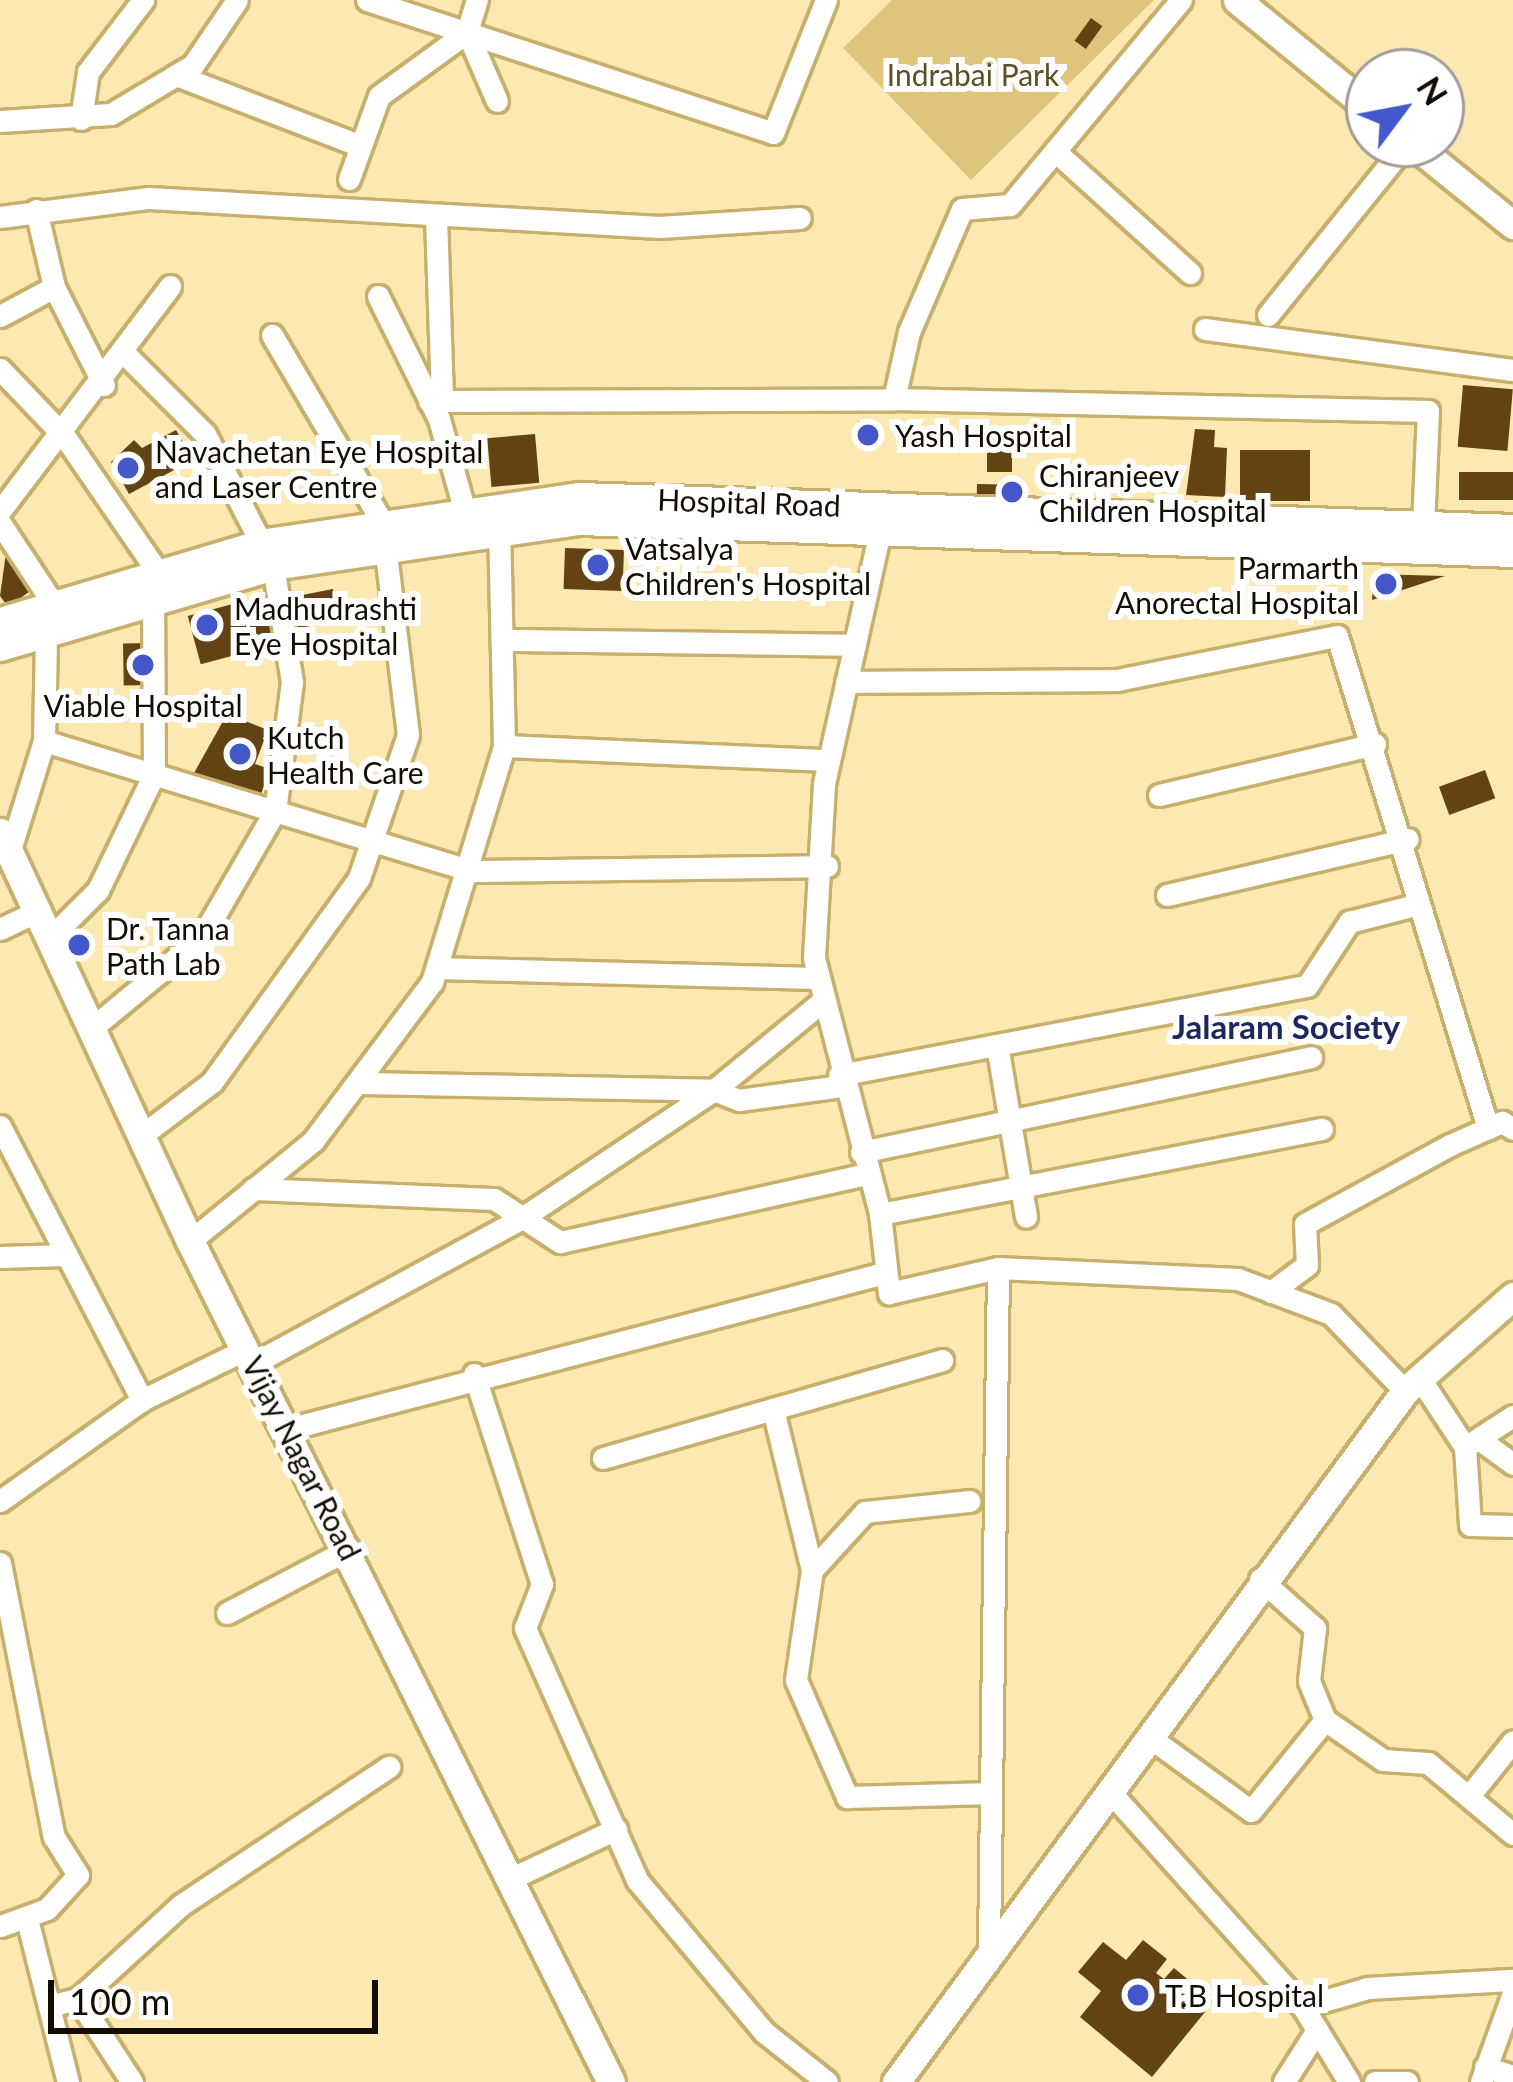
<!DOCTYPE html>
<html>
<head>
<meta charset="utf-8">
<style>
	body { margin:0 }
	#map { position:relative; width:1513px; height:2082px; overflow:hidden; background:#fce9b2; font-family:Lato,sans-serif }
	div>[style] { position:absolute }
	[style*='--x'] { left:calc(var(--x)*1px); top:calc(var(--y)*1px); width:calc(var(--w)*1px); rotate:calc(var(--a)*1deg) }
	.green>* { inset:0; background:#dfc57b }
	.building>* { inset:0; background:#634213; transform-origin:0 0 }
	.roads { filter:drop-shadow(3px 0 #c8b06c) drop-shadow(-3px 0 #c8b06c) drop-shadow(0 3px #c8b06c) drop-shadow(0 -3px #c8b06c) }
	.minor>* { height:21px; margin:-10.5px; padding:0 10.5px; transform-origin:10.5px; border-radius:10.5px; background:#fff }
	.tertiary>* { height:27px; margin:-13.5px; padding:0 13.5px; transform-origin:13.5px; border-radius:13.5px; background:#fff }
	.dots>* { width:33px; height:33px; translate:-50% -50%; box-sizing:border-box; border:6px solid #fff; border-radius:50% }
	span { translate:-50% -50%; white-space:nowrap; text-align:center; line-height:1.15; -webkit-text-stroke:12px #fff; paint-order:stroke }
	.park-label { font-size:30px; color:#5c4e24 }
	.poi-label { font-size:30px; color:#130c00 }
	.left { translate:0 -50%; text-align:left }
	.right { translate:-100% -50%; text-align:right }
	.street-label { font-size:30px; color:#130c00 }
	.neighbourhood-label { font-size:33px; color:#1d275f; font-weight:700 }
	.north { position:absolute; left:1345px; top:48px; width:120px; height:120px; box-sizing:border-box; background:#fff; border:3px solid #a19e99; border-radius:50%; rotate:58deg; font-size:33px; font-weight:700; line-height:48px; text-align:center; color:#130c00 }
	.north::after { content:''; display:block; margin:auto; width:42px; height:54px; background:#4458cc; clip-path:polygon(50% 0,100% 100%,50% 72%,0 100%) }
	.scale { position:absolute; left:48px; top:1980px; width:330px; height:54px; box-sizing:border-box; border:6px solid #130c00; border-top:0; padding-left:15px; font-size:36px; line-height:42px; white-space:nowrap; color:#130c00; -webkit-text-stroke:9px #fff; paint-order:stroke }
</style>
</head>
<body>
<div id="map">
	<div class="green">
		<i style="clip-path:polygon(892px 0,1154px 0,971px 180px,843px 48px)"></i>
	</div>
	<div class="building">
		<i style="left:1091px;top:18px;width:14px;height:28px;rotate:36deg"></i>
		<i style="left:1463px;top:385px;width:50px;height:62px;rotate:5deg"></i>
		<i style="left:858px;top:421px;width:19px;height:25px;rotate:3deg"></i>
		<i style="clip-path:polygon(1195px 429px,1215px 430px,1214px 447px,1227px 448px,1225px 497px,1186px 495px)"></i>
		<i style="clip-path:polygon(176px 430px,193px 460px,129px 494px,111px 462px,134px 440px,142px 448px)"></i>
		<i style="left:535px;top:434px;width:49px;height:48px;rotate:85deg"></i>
		<i style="left:987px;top:434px;width:25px;height:38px"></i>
		<i style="left:1310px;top:450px;width:51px;height:70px;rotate:90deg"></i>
		<i style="left:1459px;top:472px;width:54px;height:28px"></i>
		<i style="left:977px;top:484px;width:42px;height:20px;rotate:1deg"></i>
		<i style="left:565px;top:548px;width:59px;height:41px;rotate:2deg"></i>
		<i style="clip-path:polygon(6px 553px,33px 589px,8px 607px,0 596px)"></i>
		<i style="clip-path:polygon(1374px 574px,1445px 576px,1372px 600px)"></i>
		<i style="left:333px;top:589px;width:32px;height:43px;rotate:79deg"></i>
		<i style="left:266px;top:595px;width:50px;height:81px;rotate:75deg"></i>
		<i style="left:151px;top:643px;width:42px;height:28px;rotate:89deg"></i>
		<i style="clip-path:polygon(227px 714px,268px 730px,255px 764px,270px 769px,260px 797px,194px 773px)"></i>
		<i style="left:1485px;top:770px;width:30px;height:49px;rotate:70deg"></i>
		<i style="clip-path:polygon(1143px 1940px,1167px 1959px,1156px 1973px,1164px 1979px,1174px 1968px,1214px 2001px,1152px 2077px,1080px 2017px,1101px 1991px,1078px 1972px,1103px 1942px,1126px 1960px)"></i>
	</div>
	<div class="roads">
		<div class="minor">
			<i style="--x:367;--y:0;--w:427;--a:18.1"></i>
			<i style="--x:773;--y:133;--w:143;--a:-68.3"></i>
			<i style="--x:467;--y:32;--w:75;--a:66.5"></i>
			<i style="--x:176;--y:75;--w:190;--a:21"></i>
			<i style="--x:81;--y:119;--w:48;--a:-81.5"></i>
			<i style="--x:88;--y:72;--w:91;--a:-52.6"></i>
			<i style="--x:0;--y:121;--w:111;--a:-3.6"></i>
			<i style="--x:111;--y:114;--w:96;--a:-30.9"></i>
			<i style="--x:193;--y:65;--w:78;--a:-55.9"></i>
			<i style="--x:1055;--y:151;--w:182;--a:42.1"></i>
			<i style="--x:349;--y:179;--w:88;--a:-70.1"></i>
			<i style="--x:379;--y:96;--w:109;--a:-36"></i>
			<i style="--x:467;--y:32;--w:34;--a:-73"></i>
			<i style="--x:36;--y:210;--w:79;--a:76.8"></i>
			<i style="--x:54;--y:287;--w:110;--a:63"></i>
			<i style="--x:0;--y:217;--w:150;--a:-7.3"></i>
			<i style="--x:149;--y:198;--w:511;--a:3.25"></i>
			<i style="--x:659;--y:227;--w:141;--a:-3.7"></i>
			<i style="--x:436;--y:217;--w:183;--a:88.1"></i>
			<i style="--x:378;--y:296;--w:137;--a:63.6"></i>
			<i style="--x:439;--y:419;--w:89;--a:74.4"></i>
			<i style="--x:1268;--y:315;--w:220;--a:-51.1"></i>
			<i style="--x:0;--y:316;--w:61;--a:-28.2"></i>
			<i style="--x:1205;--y:329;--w:311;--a:7.6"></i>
			<i style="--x:272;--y:335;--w:215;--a:59.5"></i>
			<i style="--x:125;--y:354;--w:113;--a:45"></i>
			<i style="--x:205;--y:434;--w:123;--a:62.8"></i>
			<i style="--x:0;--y:369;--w:94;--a:46.3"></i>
			<i style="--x:65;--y:437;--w:163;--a:55.5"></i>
			<i style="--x:894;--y:399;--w:534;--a:1.29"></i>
			<i style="--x:1428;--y:411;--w:114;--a:92.5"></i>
			<i style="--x:429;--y:401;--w:465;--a:-0.2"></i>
			<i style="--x:894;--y:399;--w:69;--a:-77.4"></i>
			<i style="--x:909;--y:332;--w:134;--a:-66.7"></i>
			<i style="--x:962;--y:209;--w:48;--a:-4.8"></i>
			<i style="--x:1010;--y:205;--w:267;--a:-50.2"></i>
			<i style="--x:0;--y:511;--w:282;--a:-52.9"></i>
			<i style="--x:0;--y:523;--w:98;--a:56.6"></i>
			<i style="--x:880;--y:531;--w:259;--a:102.5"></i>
			<i style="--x:824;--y:784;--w:174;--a:93.3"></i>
			<i style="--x:814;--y:958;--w:264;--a:75.5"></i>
			<i style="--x:880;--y:1214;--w:80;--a:83.5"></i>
			<i style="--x:889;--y:1293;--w:112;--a:-12.9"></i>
			<i style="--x:998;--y:1268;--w:240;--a:2.6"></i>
			<i style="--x:1238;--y:1279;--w:99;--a:20.6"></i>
			<i style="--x:1331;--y:1314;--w:107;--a:46.1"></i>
			<i style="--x:509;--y:640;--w:346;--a:0.8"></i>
			<i style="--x:846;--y:682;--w:271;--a:-0.4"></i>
			<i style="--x:1117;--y:680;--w:224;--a:-11.3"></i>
			<i style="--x:1337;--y:636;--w:515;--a:72.94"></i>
			<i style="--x:44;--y:741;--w:447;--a:16.9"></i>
			<i style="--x:472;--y:871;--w:355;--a:-0.8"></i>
			<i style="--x:504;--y:746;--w:325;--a:2.5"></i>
			<i style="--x:1159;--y:795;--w:222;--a:-13.3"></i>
			<i style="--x:10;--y:850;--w:114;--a:-72.7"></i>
			<i style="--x:44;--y:741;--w:107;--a:-88.9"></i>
			<i style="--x:1167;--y:895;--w:247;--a:-13.1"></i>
			<i style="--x:0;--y:929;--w:44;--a:-25.4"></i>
			<i style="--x:53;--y:935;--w:64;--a:-45"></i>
			<i style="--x:98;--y:890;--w:129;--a:-64.2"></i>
			<i style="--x:154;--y:774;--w:177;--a:-90.3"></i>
			<i style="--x:437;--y:968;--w:378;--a:1.5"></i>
			<i style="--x:92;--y:1028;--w:143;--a:-39.6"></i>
			<i style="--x:202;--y:937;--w:146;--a:-59.9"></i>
			<i style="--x:275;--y:811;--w:130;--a:-82.5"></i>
			<i style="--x:292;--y:682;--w:118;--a:-99.3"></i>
			<i style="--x:997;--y:1045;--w:174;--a:80.4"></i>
			<i style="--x:839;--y:1075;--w:476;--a:-10.8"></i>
			<i style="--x:1307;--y:986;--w:77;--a:-56.7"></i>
			<i style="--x:1349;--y:922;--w:72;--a:-14.4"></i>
			<i style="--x:363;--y:1083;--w:351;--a:1.1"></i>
			<i style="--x:714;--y:1090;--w:27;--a:22"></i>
			<i style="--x:739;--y:1100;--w:103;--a:-7.8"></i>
			<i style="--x:0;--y:1126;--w:309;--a:62.6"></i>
			<i style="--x:142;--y:1135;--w:88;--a:-37.1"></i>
			<i style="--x:212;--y:1082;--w:251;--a:-54.2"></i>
			<i style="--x:359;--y:878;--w:151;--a:-71.1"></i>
			<i style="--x:408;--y:735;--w:192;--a:-96.9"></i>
			<i style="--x:861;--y:1152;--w:460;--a:-11.9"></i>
			<i style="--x:253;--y:1189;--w:241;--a:2.4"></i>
			<i style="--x:494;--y:1199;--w:79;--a:33.1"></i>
			<i style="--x:560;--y:1242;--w:313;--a:-12.5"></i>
			<i style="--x:880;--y:1214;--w:450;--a:-10.9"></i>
			<i style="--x:190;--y:1241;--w:159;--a:-39.1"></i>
			<i style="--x:313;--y:1141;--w:199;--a:-53.2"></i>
			<i style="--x:432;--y:982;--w:247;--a:-73"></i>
			<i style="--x:504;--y:746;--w:219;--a:-91.3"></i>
			<i style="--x:0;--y:1257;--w:65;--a:-1.8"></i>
			<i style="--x:1271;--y:1292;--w:45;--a:-36.9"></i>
			<i style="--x:1307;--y:1265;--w:41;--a:-92.8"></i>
			<i style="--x:1305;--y:1224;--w:165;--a:-28.6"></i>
			<i style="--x:1450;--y:1145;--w:57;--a:-23.9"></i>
			<i style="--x:1502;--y:1122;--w:13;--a:32"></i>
			<i style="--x:254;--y:1363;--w:305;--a:-28.4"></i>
			<i style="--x:522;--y:1218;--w:231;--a:-33.7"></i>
			<i style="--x:714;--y:1090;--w:142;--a:-39.3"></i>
			<i style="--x:474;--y:1374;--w:221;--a:72.1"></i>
			<i style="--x:542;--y:1584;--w:47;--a:111.1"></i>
			<i style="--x:525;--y:1628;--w:276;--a:66"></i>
			<i style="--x:637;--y:1880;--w:198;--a:50.1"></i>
			<i style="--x:764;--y:2032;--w:80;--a:38.4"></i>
			<i style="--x:1419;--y:1377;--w:84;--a:56.7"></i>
			<i style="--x:1465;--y:1447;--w:78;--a:86.3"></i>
			<i style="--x:1470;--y:1525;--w:43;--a:1.3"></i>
			<i style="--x:773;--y:1409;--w:166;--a:76.4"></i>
			<i style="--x:812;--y:1570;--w:79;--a:-47.6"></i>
			<i style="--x:865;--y:1512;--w:105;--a:-6"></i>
			<i style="--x:288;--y:1429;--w:616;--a:-14.67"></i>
			<i style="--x:1479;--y:1439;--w:42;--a:36.3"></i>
			<i style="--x:1465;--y:1447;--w:57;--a:-32.9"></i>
			<i style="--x:603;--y:1458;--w:353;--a:-16.1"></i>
			<i style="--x:0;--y:1501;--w:174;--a:-35.4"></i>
			<i style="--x:142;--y:1400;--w:116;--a:-26.1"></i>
			<i style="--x:0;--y:1563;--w:279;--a:78.9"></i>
			<i style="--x:54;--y:1837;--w:45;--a:57.7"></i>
			<i style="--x:78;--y:1875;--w:46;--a:132.4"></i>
			<i style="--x:47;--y:1909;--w:50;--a:160.1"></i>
			<i style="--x:812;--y:1570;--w:111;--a:98.3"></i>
			<i style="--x:796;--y:1680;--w:128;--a:66.4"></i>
			<i style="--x:847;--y:1797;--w:144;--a:-1.6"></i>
			<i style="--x:1260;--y:1579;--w:74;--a:41.7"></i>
			<i style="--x:1315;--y:1628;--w:53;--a:96.5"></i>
			<i style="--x:1309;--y:1681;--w:42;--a:67.7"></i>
			<i style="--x:1325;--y:1720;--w:70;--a:34.6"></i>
			<i style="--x:1383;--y:1760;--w:45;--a:3.8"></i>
			<i style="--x:1428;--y:1763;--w:111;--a:39.9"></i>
			<i style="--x:227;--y:1613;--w:138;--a:-27.7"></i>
			<i style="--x:1152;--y:1739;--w:122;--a:36"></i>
			<i style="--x:1251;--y:1811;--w:117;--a:-50.9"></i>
			<i style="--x:1112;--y:1794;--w:286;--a:48.1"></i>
			<i style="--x:1303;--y:2007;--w:88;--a:58.5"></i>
			<i style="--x:1469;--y:1796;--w:70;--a:-51.3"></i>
			<i style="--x:514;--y:1877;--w:113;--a:-25.2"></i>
			<i style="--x:27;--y:1919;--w:168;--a:75.9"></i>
			<i style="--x:989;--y:1947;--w:679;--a:-89.24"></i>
			<i style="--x:78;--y:1999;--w:99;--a:57"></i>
			<i style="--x:49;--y:2006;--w:30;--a:-14"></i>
			<i style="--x:78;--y:1999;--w:139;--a:-42.4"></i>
			<i style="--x:181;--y:1905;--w:250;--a:-33.6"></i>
			<i style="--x:1303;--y:2007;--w:68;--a:-16.3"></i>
			<i style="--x:1368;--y:1988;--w:145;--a:-3.2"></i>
			<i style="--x:1485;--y:2067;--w:29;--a:18"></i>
			<i style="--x:1284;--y:2082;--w:62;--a:-57.6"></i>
			<i style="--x:1375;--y:2082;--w:32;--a:0"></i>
			<i style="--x:1481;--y:2082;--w:95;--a:-70.2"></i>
		</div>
		<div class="tertiary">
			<i style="--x:1237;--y:0;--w:171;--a:39.3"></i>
			<i style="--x:1413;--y:144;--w:129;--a:39"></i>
			<i style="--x:0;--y:621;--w:272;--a:-16.6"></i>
			<i style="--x:261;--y:543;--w:321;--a:-8.4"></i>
			<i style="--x:579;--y:496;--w:935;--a:1.96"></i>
			<i style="--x:0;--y:647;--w:285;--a:-16.5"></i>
			<i style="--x:273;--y:566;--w:309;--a:-8.4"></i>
			<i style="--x:579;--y:521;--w:935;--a:1.96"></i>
			<i style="--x:0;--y:832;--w:451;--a:65.1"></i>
			<i style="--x:190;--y:1241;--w:940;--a:63.41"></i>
			<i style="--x:896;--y:2082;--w:858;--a:-53.62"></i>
			<i style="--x:1405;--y:1391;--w:144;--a:-41.3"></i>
		</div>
	</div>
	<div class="dots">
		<i style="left:868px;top:435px;background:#4458cc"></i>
		<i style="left:128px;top:468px;background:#4458cc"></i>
		<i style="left:1012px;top:492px;background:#4458cc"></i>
		<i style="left:598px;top:565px;background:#4458cc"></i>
		<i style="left:1386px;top:584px;background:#4458cc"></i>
		<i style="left:207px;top:625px;background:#4458cc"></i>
		<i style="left:143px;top:665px;background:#4458cc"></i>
		<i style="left:240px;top:754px;background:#4458cc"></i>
		<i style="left:79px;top:945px;background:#4458cc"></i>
		<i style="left:1138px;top:1995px;background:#4458cc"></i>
	</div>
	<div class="park-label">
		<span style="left:973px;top:74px">Indrabai Park</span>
	</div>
	<div class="poi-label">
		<span class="left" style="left:895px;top:435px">Yash Hospital</span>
		<span class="left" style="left:155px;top:468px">Navachetan Eye Hospital<br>and Laser Centre</span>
		<span class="left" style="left:1039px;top:492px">Chiranjeev<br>Children Hospital</span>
		<span class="left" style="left:625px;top:565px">Vatsalya<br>Children's Hospital</span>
		<span class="right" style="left:1359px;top:584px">Parmarth<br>Anorectal Hospital</span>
		<span class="left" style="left:234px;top:625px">Madhudrashti<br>Eye Hospital</span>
		<span style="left:143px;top:705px">Viable Hospital</span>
		<span class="left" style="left:267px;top:754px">Kutch<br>Health Care</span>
		<span class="left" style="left:106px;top:945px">Dr. Tanna<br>Path Lab</span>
		<span class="left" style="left:1165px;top:1995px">T.B Hospital</span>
	</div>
	<div class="street-label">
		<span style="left:749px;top:502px;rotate:2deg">Hospital Road</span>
		<span style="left:302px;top:1458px;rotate:63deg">Vijay Nagar Road</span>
	</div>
	<div class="neighbourhood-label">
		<span style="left:1286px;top:1027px">Jalaram Society</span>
	</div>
	<div class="north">N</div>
	<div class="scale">100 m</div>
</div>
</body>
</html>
